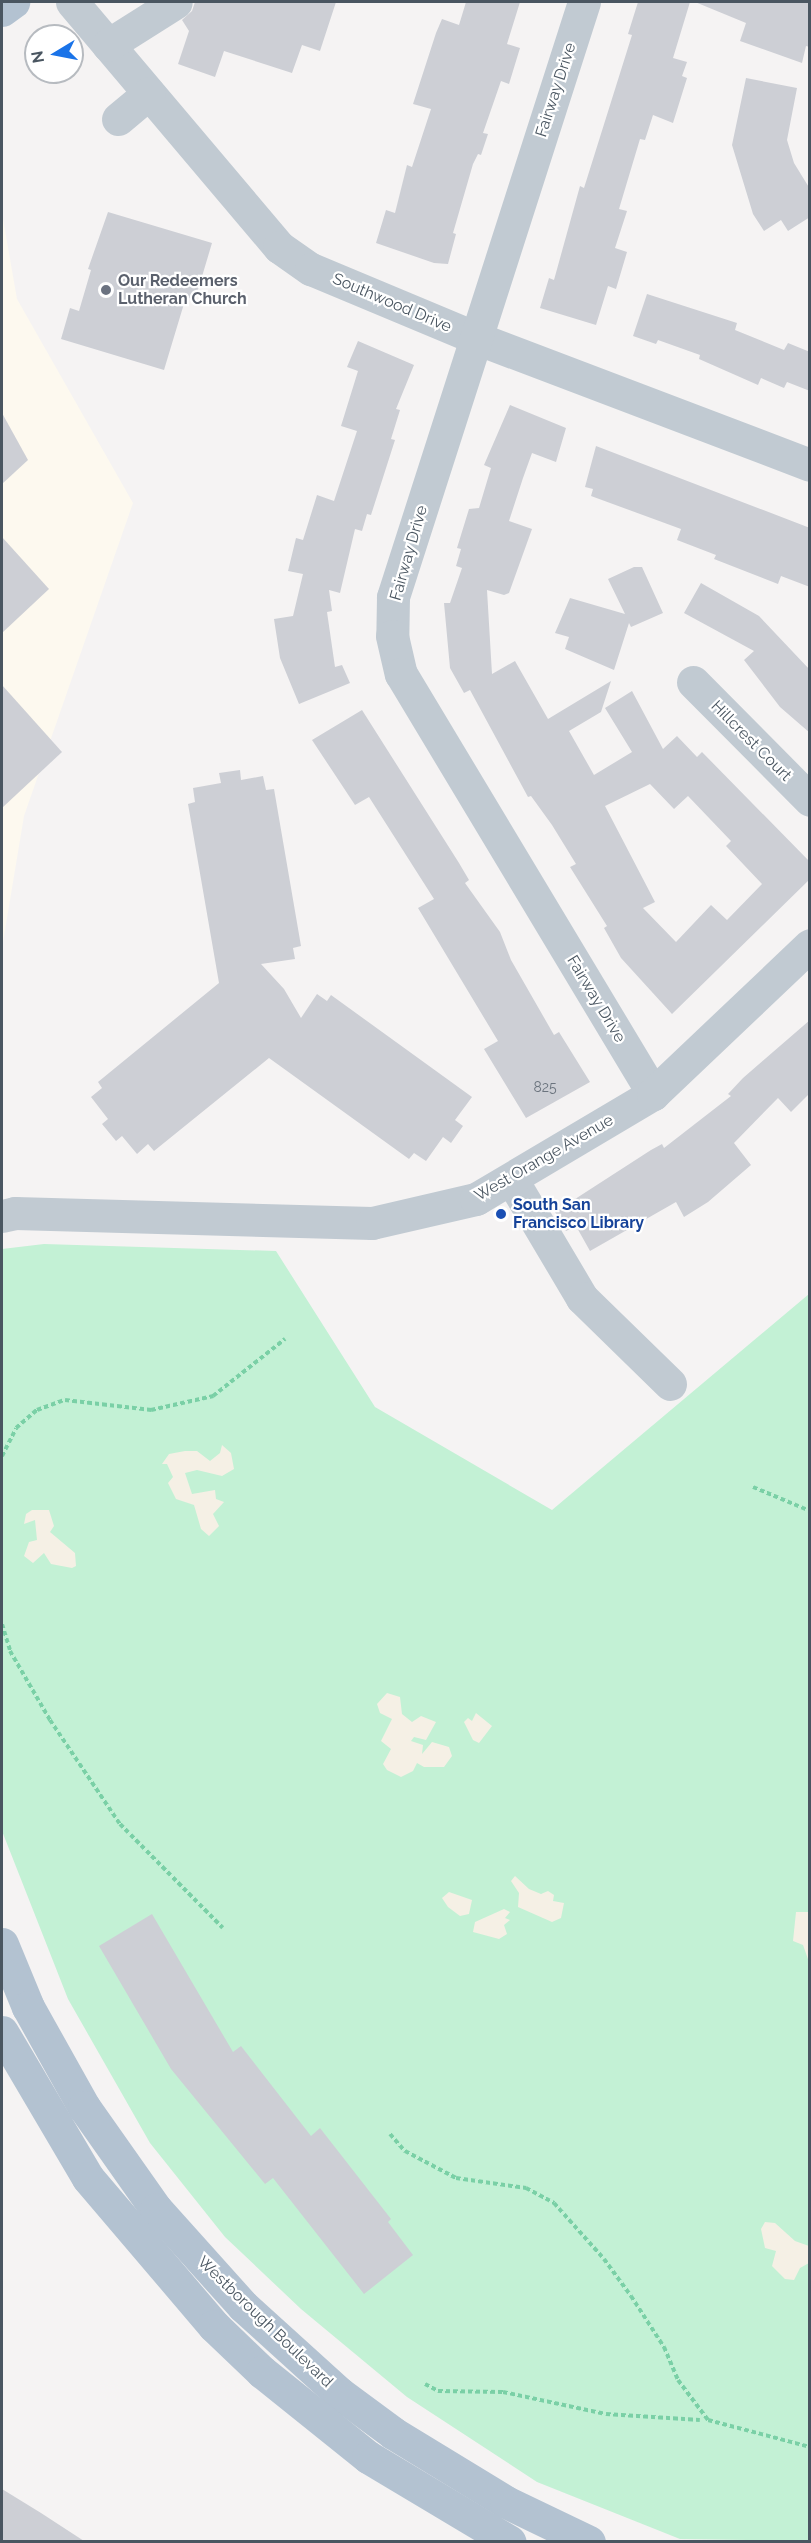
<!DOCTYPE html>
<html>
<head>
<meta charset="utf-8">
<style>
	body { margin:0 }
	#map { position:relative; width:811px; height:2543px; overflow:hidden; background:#f5f3f3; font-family:Raleway,sans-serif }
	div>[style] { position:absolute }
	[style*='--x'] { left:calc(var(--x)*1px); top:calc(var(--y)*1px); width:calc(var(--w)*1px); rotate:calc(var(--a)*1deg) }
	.commercial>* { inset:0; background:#fdf9ef }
	.green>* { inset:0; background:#c3f1d5 }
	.sand>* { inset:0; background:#f5f0e5 }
	.building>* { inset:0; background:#cdcfd5 }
	.path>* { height:4px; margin-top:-2px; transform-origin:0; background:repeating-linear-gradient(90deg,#7ad0a6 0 4.5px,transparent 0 7.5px) }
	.minor>* { height:33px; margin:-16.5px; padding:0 16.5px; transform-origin:16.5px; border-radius:16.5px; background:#c1cad2 }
	.major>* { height:33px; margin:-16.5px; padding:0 16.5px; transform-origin:16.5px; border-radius:16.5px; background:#b3c2d1 }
	.dots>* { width:16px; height:16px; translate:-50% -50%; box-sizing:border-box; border:3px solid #fff; border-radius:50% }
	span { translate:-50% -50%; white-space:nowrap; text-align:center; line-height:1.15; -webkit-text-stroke:4.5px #fff; paint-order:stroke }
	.number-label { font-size:14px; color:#6b747e }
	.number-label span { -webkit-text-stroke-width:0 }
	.street-label { font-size:16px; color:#4a5661 }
	.worship-label { font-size:16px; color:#5b616d; font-weight:700 }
	.left { translate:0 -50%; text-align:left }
	.transit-label { font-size:16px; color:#164399; font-weight:700 }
	.frame { position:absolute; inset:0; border:3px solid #4a5661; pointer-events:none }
	.north { position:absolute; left:24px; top:24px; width:60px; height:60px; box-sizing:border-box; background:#fff; border:2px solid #b7bbc0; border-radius:50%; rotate:260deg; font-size:16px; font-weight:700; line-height:24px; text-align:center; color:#4a5661 }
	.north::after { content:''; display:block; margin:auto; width:21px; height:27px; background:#1a73e8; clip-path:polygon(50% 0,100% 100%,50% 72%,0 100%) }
</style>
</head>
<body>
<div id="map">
	<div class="commercial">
		<i style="clip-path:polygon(2px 213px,17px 299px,133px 503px,24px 816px,2px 948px)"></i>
	</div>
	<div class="green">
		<i style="clip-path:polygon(44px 1244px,276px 1251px,375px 1407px,552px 1510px,809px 1294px,809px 2541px,680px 2539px,537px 2482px,407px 2397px,301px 2309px,225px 2237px,150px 2143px,68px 1999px,2px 1831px,2px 1249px)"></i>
	</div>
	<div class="sand">
		<i style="clip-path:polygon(222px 1445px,231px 1453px,234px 1469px,222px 1476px,197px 1470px,185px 1473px,192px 1494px,215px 1490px,216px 1499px,224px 1502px,213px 1514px,219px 1526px,209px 1536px,201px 1529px,194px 1505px,176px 1499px,168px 1483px,173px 1477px,167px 1464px,162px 1464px,169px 1454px,185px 1451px,197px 1451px,210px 1461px,220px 1453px)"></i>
		<i style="clip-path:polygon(49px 1510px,54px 1526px,50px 1532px,75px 1553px,76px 1566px,72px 1568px,51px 1564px,44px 1553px,33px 1563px,24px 1556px,29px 1542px,37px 1540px,35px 1520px,24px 1524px,26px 1514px,32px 1510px)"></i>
		<i style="clip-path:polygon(387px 1693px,400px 1697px,402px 1714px,412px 1722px,421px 1716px,436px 1722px,426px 1740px,414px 1737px,411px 1741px,423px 1745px,422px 1754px,432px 1742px,449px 1747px,452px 1756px,444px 1767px,424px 1767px,417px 1763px,413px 1771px,401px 1777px,387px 1770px,383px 1764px,391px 1749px,381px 1741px,392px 1719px,380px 1713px,377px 1704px)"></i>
		<i style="clip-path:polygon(476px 1713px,492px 1726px,479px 1743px,473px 1740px,464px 1722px,468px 1718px,472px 1721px)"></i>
		<i style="clip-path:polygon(515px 1876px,529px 1889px,541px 1894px,548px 1891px,554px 1895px,553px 1901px,564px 1903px,561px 1918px,552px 1922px,518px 1907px,519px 1893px,511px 1881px)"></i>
		<i style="clip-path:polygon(449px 1892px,472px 1900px,469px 1914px,460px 1916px,448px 1907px,442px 1898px)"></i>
		<i style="clip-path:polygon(504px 1909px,510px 1912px,505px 1918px,510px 1920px,504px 1925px,507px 1934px,499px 1939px,473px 1932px,475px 1922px)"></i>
		<i style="clip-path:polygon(796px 1912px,809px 1912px,809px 1962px,803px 1945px,793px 1941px)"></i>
		<i style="clip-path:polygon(765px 2222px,775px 2223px,795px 2241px,809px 2246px,809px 2263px,800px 2268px,794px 2280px,785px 2279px,772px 2266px,776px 2251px,765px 2248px,761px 2229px)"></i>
	</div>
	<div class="building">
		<i style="clip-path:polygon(195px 2px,336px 2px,320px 51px,302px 45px,292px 73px,224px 51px,215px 77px,178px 64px,189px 31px,182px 20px,192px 11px)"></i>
		<i style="clip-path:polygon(466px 2px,520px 2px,507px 44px,520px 48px,509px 84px,501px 81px,483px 133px,488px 134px,481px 155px,478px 154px,473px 164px,453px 233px,456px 234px,448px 264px,434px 263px,376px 243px,386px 210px,395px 213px,407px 165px,412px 167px,431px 109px,413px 104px,436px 33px,442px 19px,459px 25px)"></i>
		<i style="clip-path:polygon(638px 2px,690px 2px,673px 58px,687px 62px,682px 76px,687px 78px,673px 123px,653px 115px,645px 140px,640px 139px,619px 209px,627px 211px,615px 248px,627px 252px,616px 289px,608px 286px,596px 325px,540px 308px,549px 278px,554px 280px,580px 186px,584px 188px,632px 35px,628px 34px)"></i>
		<i style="clip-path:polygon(695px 2px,810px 2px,810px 47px,806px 46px,802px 63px,740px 41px,746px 23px)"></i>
		<i style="clip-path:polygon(746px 78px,797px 88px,787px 140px,794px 163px,810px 189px,810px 217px,788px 231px,781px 220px,764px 231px,753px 214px,732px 145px)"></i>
		<i style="clip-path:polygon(108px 212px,212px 243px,195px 300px,186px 297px,164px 370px,61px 339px,70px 308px,79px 311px,91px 270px,88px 269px)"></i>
		<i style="clip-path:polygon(647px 294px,737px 323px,735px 330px,784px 350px,788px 343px,810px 352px,810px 391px,787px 382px,784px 388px,761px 378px,758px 385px,699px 359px,700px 355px,658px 340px,656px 344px,633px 336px)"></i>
		<i style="clip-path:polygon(358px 341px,414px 365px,396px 409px,400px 410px,391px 439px,395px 440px,371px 515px,367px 514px,362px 531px,355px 529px,340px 593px,329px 590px,332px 611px,327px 612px,335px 667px,342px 665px,350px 683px,299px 704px,280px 658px,274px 619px,293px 616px,303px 574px,288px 571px,296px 538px,303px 540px,317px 495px,334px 501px,357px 431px,341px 426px,358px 371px,347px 367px)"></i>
		<i style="clip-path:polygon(evenodd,510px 405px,566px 428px,556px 462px,532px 453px,523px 478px,509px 521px,532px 529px,509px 593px,504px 595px,487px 590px,492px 674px,515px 661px,548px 719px,611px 681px,601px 712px,569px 731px,594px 775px,632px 752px,605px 708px,632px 691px,663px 749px,677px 736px,697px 757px,702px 752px,810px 862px,810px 879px,672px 1014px,621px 958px,604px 928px,607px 926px,570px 867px,576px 864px,552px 825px,531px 796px,528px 797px,470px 690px,464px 693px,450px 668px,444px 603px,450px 603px,462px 568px,456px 566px,461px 549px,457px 548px,469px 509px,479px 508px,491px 468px,484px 465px,510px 405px,650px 784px,674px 809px,688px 796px,731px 841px,726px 846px,762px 884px,727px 920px,711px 905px,676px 942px,643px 908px,655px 902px,605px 806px,650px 784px)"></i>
		<i style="clip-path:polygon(2px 413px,28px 460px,2px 484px)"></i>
		<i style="clip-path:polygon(596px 446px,810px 528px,810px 587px,781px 576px,778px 584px,714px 559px,716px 555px,677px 540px,681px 529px,591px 496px,593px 489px,585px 487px)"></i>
		<i style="clip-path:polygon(2px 537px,49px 589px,2px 633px)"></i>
		<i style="clip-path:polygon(634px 567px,642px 567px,663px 613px,631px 627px,629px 623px,614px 670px,565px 649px,569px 637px,555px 633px,570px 598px,625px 614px,608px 579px)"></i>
		<i style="clip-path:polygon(701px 583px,759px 616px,810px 670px,810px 733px,780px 707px,744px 660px,754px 651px,684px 613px)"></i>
		<i style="clip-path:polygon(2px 685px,62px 752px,2px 808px)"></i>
		<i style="clip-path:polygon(362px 710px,459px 863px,469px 880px,465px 883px,500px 932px,511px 960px,554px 1035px,559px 1032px,590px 1082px,526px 1118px,484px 1049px,498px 1041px,418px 908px,434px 899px,369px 797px,355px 805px,312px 740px)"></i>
		<i style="clip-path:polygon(240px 770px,241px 780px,263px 776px,266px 790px,274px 789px,301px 946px,293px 948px,295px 959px,261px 964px,284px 989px,301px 1018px,317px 994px,327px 1001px,331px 995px,472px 1097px,455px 1120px,463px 1126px,451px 1143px,443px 1137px,426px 1161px,414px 1153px,409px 1159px,269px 1058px,154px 1151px,148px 1144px,137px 1154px,122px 1136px,116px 1141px,102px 1124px,108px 1119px,91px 1097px,102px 1088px,98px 1082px,219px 983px,188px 804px,195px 802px,193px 788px,221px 783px,219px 773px)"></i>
		<i style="clip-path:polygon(810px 1020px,810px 1093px,791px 1112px,778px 1098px,734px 1143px,751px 1165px,708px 1202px,684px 1217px,676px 1202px,590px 1251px,576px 1226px,566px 1231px,555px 1212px,651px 1150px,662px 1144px,664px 1148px,731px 1096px,728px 1094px,743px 1078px)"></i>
		<i style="clip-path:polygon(152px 1914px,233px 2052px,241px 2046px,311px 2136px,320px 2128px,391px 2219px,388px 2222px,413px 2255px,364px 2294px,273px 2178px,265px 2184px,171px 2069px,99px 1946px)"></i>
		<i style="clip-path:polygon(2px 2489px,41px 2513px,84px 2541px,2px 2541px)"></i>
	</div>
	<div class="path">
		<i style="--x:2;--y:1456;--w:31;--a:-63"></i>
		<i style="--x:16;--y:1428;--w:28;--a:-41"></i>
		<i style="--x:37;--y:1410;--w:30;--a:-20"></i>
		<i style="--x:65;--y:1400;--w:87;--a:6.6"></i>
		<i style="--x:151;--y:1410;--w:64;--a:-12.7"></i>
		<i style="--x:213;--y:1396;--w:92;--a:-38.4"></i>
		<i style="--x:753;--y:1487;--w:62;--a:22.8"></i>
		<i style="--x:2;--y:1624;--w:28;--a:73"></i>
		<i style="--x:10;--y:1651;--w:80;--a:59.9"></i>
		<i style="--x:50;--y:1720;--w:125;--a:56.1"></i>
		<i style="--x:120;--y:1824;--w:146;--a:45.3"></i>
		<i style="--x:390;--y:2134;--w:23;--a:49"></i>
		<i style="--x:405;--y:2151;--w:58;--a:27.9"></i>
		<i style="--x:456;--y:2178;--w:71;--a:8.1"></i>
		<i style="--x:526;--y:2188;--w:32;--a:28"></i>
		<i style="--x:554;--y:2203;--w:75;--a:48.2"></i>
		<i style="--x:604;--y:2259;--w:46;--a:53.9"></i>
		<i style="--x:631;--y:2296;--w:61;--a:57.1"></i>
		<i style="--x:664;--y:2347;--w:36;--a:67"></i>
		<i style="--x:678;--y:2380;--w:50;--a:53.1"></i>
		<i style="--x:708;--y:2420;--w:106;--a:14.8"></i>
		<i style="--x:425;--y:2384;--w:15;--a:28"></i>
		<i style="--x:438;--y:2391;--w:65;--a:0.9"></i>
		<i style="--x:503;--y:2392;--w:105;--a:12.1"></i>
		<i style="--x:606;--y:2414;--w:94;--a:3.7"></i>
	</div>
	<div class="minor">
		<i style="--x:72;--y:2;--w:321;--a:49.8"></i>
		<i style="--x:279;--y:247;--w:39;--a:35"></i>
		<i style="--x:311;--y:269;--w:179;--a:22.7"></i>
		<i style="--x:476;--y:338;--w:357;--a:20.8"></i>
		<i style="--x:584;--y:2;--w:625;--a:107.8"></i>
		<i style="--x:393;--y:597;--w:39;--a:91"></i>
		<i style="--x:392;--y:636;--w:39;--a:77"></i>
		<i style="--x:401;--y:674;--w:490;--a:59"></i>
		<i style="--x:108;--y:45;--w:80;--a:-32.3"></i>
		<i style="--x:118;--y:119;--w:40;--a:-40"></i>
		<i style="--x:693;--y:682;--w:166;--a:45.2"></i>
		<i style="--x:512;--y:1180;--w:137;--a:59.3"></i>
		<i style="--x:582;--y:1298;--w:123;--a:44.3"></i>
		<i style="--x:2;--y:1216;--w:13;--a:-13"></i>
		<i style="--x:15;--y:1213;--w:357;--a:1.6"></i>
		<i style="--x:372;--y:1223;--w:107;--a:-13"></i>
		<i style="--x:476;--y:1199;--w:206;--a:-30.7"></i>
		<i style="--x:653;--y:1094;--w:216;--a:-43.5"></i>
	</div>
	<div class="major">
		<i style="--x:2;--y:10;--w:14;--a:-36"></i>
		<i style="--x:2;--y:1944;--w:68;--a:67.6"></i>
		<i style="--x:28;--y:2007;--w:115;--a:60.8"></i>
		<i style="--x:84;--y:2107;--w:125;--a:54.8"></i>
		<i style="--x:156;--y:2209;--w:130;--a:48.1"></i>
		<i style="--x:243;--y:2306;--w:130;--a:42.2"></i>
		<i style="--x:339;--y:2393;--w:67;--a:36.5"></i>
		<i style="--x:393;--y:2433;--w:132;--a:31.4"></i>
		<i style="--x:506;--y:2502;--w:92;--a:25.7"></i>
		<i style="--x:2;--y:2032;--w:169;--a:59.5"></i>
		<i style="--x:88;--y:2178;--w:194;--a:49.6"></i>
		<i style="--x:214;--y:2326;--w:66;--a:43.8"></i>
		<i style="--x:262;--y:2372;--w:136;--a:38.7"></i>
		<i style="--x:368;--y:2457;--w:165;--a:30.9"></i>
	</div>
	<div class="dots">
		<i style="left:106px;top:290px;background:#6b7280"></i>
		<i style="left:501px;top:1214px;background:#1a4fb4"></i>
	</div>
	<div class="number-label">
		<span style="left:545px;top:1087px">825</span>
	</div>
	<div class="street-label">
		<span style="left:556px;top:90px;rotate:-72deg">Fairway Drive</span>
		<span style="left:392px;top:303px;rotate:23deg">Southwood Drive</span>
		<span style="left:409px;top:553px;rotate:-74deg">Fairway Drive</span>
		<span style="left:751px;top:741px;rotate:45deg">Hillcrest Court</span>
		<span style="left:596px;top:999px;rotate:59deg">Fairway Drive</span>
		<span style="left:544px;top:1158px;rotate:-30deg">West Orange Avenue</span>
		<span style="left:265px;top:2322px;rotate:44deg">Westborough Boulevard</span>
	</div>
	<div class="worship-label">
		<span class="left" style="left:118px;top:290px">Our Redeemers<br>Lutheran Church</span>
	</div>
	<div class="transit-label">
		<span class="left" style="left:513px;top:1214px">South San<br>Francisco Library</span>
	</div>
	<div class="frame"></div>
	<div class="north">N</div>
</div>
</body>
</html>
